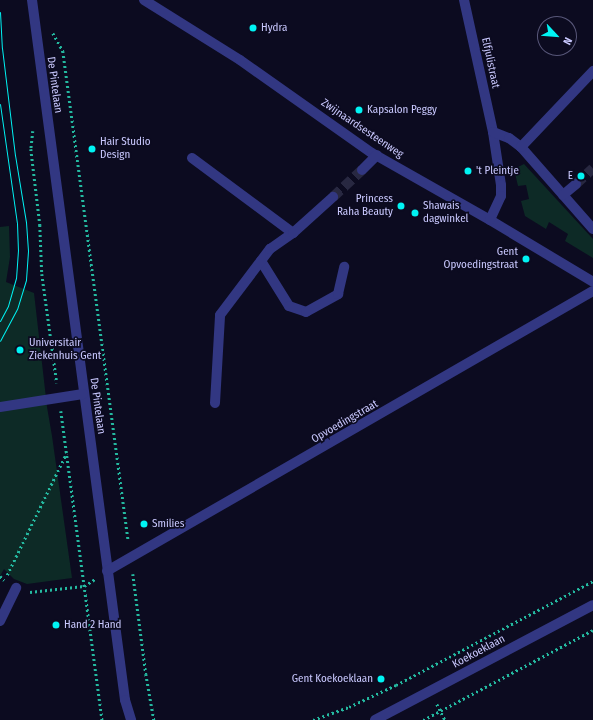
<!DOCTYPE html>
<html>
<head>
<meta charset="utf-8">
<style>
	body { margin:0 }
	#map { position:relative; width:593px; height:720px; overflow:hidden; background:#0c0b20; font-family:"Fira Sans Condensed",sans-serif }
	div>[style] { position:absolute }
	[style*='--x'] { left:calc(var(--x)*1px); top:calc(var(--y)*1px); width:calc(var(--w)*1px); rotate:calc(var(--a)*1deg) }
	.green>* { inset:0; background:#0d2a26 }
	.minor-tunnel>* { height:10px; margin-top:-5px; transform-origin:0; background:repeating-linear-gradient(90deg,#282841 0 10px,transparent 0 15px) }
	.path>* { height:2.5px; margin-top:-1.25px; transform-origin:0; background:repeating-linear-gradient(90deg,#24b9a0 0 2px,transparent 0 5px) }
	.minor>* { height:10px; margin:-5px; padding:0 5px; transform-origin:5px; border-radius:5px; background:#323782 }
	.tram>* { height:1px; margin:-0.5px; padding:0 0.5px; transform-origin:0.5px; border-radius:0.5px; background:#00f4f4 }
	.dots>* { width:11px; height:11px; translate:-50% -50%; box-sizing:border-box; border:2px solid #0c0b20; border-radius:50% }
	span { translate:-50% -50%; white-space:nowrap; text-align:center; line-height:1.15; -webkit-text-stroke:3.5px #0c0b20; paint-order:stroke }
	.poi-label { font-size:11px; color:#cac9ff }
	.left { translate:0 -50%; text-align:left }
	.right { translate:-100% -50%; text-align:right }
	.street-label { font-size:11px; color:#cac9ff }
	.north { position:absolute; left:537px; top:16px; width:40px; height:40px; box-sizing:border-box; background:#0c0b20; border:1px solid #585779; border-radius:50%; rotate:116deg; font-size:11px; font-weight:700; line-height:16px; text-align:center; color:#cac9ff }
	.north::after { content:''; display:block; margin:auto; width:14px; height:18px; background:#00f4f4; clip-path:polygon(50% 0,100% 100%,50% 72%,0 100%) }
</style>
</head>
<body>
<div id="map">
	<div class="green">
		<i style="clip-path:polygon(524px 164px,593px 239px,593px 258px,565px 241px,568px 234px,549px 222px,546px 229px,525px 216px,521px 201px,529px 199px,526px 185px,518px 186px,514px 169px)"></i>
		<i style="clip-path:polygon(9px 226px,10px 257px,6px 282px,34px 293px,47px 407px,52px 436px,72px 578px,27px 584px,14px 579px,4px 569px,0 576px,0 227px)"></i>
	</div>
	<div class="minor-tunnel">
		<i style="--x:576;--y:184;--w:23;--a:-43"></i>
		<i style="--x:333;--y:197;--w:40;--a:-43"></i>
	</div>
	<div class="path">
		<i style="--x:53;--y:33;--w:21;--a:61"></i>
		<i style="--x:63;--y:51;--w:494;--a:82.4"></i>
		<i style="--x:33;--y:131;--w:18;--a:96"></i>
		<i style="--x:31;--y:149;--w:77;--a:83.2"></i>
		<i style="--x:40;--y:225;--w:49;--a:87.7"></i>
		<i style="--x:42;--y:274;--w:110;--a:82.2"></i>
		<i style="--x:61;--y:411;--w:312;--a:82.4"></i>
		<i style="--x:133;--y:574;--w:101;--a:82.6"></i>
		<i style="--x:146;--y:674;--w:47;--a:80.1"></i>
		<i style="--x:7;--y:575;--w:135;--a:-64"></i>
		<i style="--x:0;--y:576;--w:6;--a:45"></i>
		<i style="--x:30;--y:592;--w:54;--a:-6.3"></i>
		<i style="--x:84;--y:586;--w:13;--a:-32"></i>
		<i style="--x:437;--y:704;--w:18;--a:63"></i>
		<i style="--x:313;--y:720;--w:38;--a:-20"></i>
		<i style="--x:349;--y:707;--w:52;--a:-25.1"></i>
		<i style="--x:396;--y:685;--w:223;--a:-27.8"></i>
		<i style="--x:423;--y:720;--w:192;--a:-27.9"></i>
	</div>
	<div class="minor">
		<i style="--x:32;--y:0;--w:706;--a:82.43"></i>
		<i style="--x:125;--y:700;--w:21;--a:73"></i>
		<i style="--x:144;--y:0;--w:113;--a:32"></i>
		<i style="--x:240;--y:60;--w:161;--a:35.2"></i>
		<i style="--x:372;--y:153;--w:136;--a:29.6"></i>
		<i style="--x:490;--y:220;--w:120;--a:31"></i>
		<i style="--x:464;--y:0;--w:135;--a:77.6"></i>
		<i style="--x:493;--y:132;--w:54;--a:81.4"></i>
		<i style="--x:501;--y:185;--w:11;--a:90"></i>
		<i style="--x:501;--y:196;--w:26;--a:115"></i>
		<i style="--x:493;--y:132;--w:17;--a:21"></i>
		<i style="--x:509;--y:138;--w:15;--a:37"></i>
		<i style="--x:521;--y:147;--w:109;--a:48.7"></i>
		<i style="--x:521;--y:147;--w:105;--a:-46.5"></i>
		<i style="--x:192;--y:158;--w:126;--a:36.6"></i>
		<i style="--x:362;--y:170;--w:21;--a:-45"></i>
		<i style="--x:563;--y:195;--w:17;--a:-40"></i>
		<i style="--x:261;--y:261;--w:53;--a:58.1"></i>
		<i style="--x:289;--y:306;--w:18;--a:19"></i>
		<i style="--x:306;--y:312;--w:37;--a:-29"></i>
		<i style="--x:338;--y:294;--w:28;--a:-77"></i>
		<i style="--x:215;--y:403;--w:88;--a:-86.7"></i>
		<i style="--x:220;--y:315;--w:83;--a:-52.9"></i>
		<i style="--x:270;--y:249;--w:28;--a:-35"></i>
		<i style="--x:293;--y:233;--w:54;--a:-42"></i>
		<i style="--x:0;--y:407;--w:84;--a:-8.9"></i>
		<i style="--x:107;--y:571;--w:561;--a:-29.95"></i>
		<i style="--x:0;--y:621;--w:37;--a:-64"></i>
		<i style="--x:375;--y:720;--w:246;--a:-27.8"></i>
	</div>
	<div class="tram">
		<i style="--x:0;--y:12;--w:36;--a:87"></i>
		<i style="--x:2;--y:48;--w:108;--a:83.1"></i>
		<i style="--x:15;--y:155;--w:68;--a:80.7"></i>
		<i style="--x:26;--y:222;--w:29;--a:86"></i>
		<i style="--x:28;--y:251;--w:29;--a:94"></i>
		<i style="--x:26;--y:280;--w:30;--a:107"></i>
		<i style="--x:17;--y:309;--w:36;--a:118"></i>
		<i style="--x:0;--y:104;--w:120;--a:81.9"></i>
		<i style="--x:17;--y:223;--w:27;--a:88"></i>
		<i style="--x:18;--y:250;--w:28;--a:94"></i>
		<i style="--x:16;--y:278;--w:29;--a:106"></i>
		<i style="--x:8;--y:306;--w:17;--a:118"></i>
	</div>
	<div class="dots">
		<i style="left:253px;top:28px;background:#00f4f4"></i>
		<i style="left:359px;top:110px;background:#00f4f4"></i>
		<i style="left:92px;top:149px;background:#00f4f4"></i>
		<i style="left:468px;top:171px;background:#00f4f4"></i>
		<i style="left:581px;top:176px;background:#00f4f4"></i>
		<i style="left:401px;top:206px;background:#00f4f4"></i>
		<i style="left:415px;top:213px;background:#00f4f4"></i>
		<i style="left:526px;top:259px;background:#00f4f4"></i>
		<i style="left:20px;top:350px;background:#00f4f4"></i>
		<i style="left:144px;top:524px;background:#00f4f4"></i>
		<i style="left:56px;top:625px;background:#00f4f4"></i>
		<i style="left:381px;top:679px;background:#00f4f4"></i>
	</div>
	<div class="poi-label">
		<span class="left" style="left:261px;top:28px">Hydra</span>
		<span class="left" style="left:367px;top:110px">Kapsalon Peggy</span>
		<span class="left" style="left:100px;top:149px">Hair Studio<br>Design</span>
		<span class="left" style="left:476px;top:171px">'t Pleintje</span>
		<span class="right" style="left:573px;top:176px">E</span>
		<span class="right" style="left:393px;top:206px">Princess<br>Raha Beauty</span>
		<span class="left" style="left:423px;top:213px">Shawais<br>dagwinkel</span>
		<span class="right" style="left:518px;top:259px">Gent<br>Opvoedingstraat</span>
		<span class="left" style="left:29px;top:350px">Universitair<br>Ziekenhuis Gent</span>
		<span class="left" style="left:152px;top:524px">Smilies</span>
		<span class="left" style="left:64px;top:625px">Hand 2 Hand</span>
		<span class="right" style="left:373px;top:679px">Gent Koekoeklaan</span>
	</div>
	<div class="street-label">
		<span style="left:490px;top:63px;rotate:78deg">Elfjulistraat</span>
		<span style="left:54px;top:85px;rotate:82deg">De Pintelaan</span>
		<span style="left:362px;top:129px;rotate:34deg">Zwijnaardsesteenweg</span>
		<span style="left:97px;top:406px;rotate:82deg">De Pintelaan</span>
		<span style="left:345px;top:422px;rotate:-30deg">Opvoedingstraat</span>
		<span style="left:479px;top:652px;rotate:-28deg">Koekoeklaan</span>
	</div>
	<div class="north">N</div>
</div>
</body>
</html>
